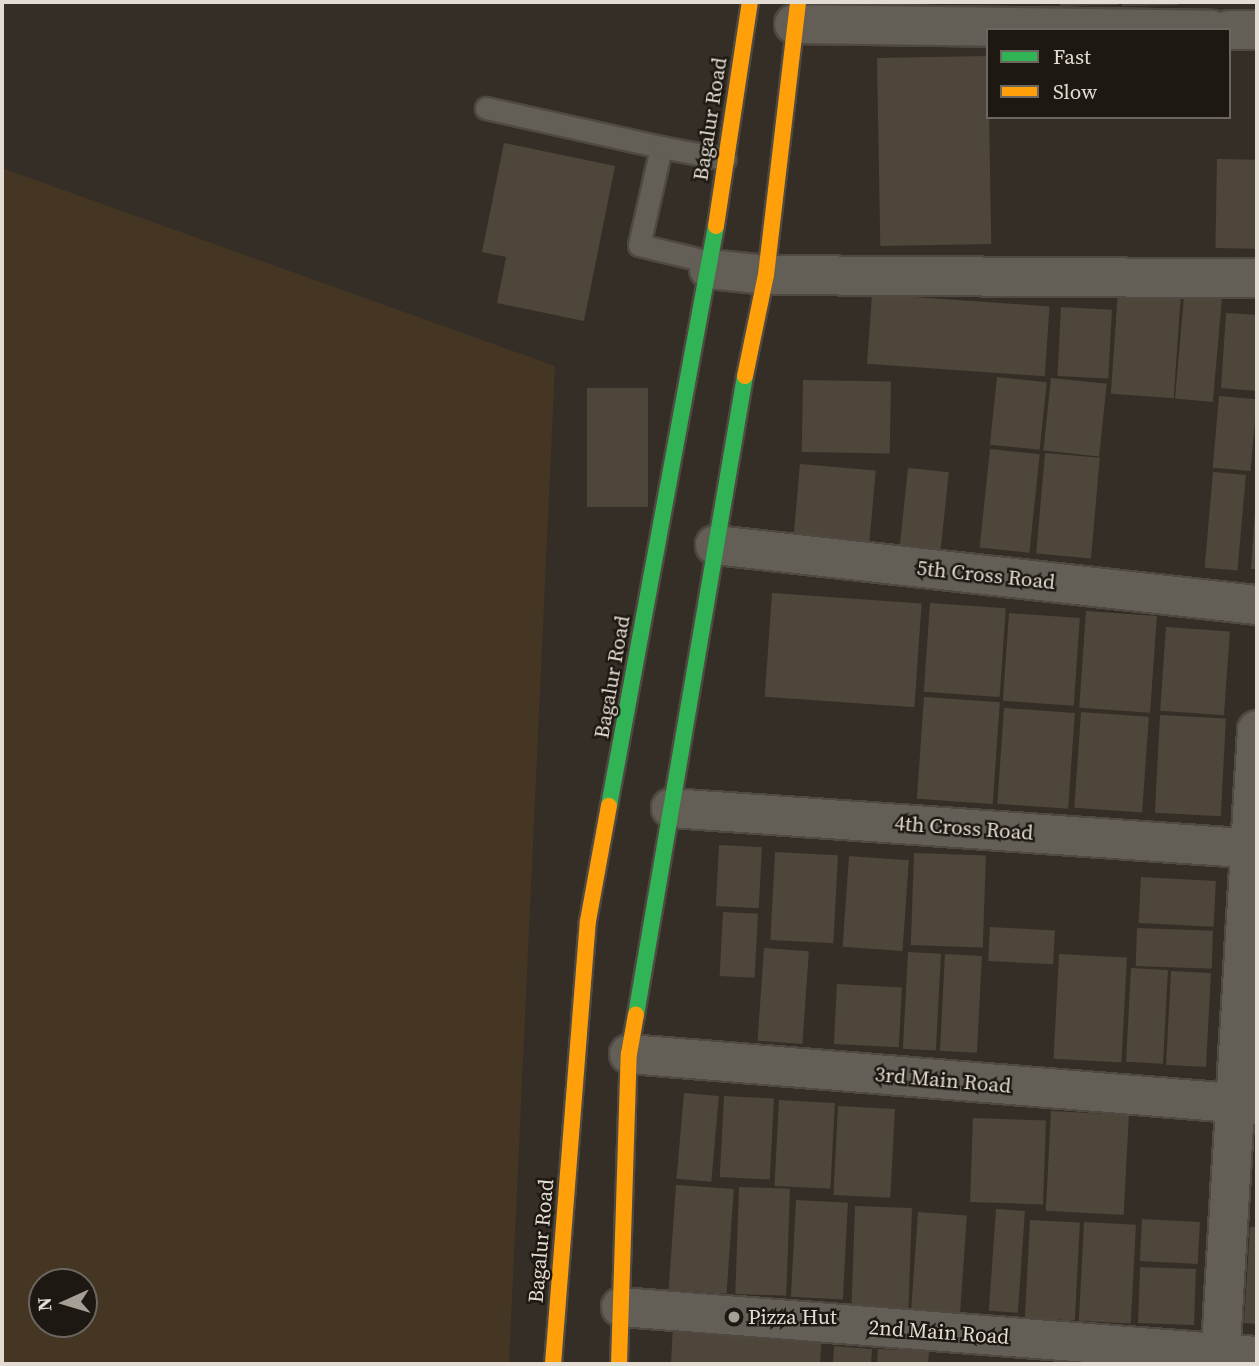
<!DOCTYPE html>
<html>
<head>
<meta charset="utf-8">
<style>
	body { margin:0 }
	#map { position:relative; width:1259px; height:1366px; overflow:hidden; background:#342e26; font-family:"Source Serif 4",serif }
	div>[style] { position:absolute }
	[style*='--x'] { left:calc(var(--x)*1px); top:calc(var(--y)*1px); width:calc(var(--w)*1px); rotate:calc(var(--a)*1deg) }
	.built>* { inset:0; background:#443622 }
	.building>* { inset:0; background:#4e463a; transform-origin:0 0 }
	.roads { filter:drop-shadow(2px 0 #4f4942) drop-shadow(-2px 0 #4f4942) drop-shadow(0 2px #4f4942) drop-shadow(0 -2px #4f4942) }
	.lane>* { height:21px; margin:-10.5px; padding:0 10.5px; transform-origin:10.5px; border-radius:10.5px; background:#635e56 }
	.street>* { height:38px; margin:-19px; padding:0 19px; transform-origin:19px; border-radius:19px; background:#635e56 }
	.fast>* { height:16px; margin:-8px; padding:0 8px; transform-origin:8px; border-radius:8px; background:#30b455 }
	.slow>* { height:16px; margin:-8px; padding:0 8px; transform-origin:8px; border-radius:8px; background:#ff9f0a }
	.dots>* { width:19px; height:19px; translate:-50% -50%; box-sizing:border-box; border:4px solid #1d1811; border-radius:50% }
	span { translate:-50% -50%; white-space:nowrap; text-align:center; line-height:1.15; -webkit-text-stroke:5px #1d1811; paint-order:stroke }
	.street-label { font-size:21px; color:#e3dcd2 }
	.poi-label { font-size:21px; color:#e3dcd2 }
	.left { translate:0 -50%; text-align:left }
	.frame { position:absolute; inset:0; border:4px solid #e3dcd2; pointer-events:none }
	.legend { position:absolute; left:986px; top:28px; width:245px; height:91px; box-sizing:border-box; background:#1d1811; border:2px solid #6c665e; margin:0; padding:9px 12px; list-style:none; font-size:21px; color:#e3dcd2 }
	.legend li { display:flex; align-items:center; gap:14px; height:35px }
	.legend b { width:35px; border:2px solid #6c665e }
	.north { position:absolute; left:28px; top:1268px; width:70px; height:70px; box-sizing:border-box; background:#1d1811; border:2px solid #6c665e; border-radius:50%; rotate:266deg; font-size:19px; font-weight:700; line-height:28px; text-align:center; color:#e3dcd2 }
	.north::after { content:''; display:block; margin:auto; width:24px; height:32px; background:#a69f96; clip-path:polygon(50% 0,100% 100%,50% 72%,0 100%) }
</style>
</head>
<body>
<div id="map">
	<div class="built">
		<i style="clip-path:polygon(evenodd,2px 168px,555px 366px,509px 1364px,2px 1364px,2px 168px,42px 1282px,84px 1282px,84px 1324px,42px 1324px,42px 1282px)"></i>
	</div>
	<div class="building">
		<i style="clip-path:polygon(1060px 2px,1118px 2px,1118px 5px,1060px 6px)"></i>
		<i style="clip-path:polygon(1122px 2px,1178px 2px,1178px 5px,1122px 6px)"></i>
		<i style="left:988px;top:56px;width:188px;height:111px;rotate:89deg"></i>
		<i style="clip-path:polygon(504px 143px,615px 166px,584px 321px,497px 303px,506px 257px,482px 252px)"></i>
		<i style="left:1217px;top:159px;width:40px;height:89px;rotate:1deg"></i>
		<i style="left:1118px;top:291px;width:63px;height:103px;rotate:4deg"></i>
		<i style="left:872px;top:294px;width:178px;height:70px;rotate:4deg"></i>
		<i style="left:1184px;top:296px;width:38px;height:103px;rotate:5deg"></i>
		<i style="left:1061px;top:307px;width:51px;height:69px;rotate:3deg"></i>
		<i style="clip-path:polygon(1226px 313px,1257px 315px,1257px 391px,1221px 388px)"></i>
		<i style="left:997px;top:377px;width:50px;height:68px;rotate:6deg"></i>
		<i style="left:1051px;top:378px;width:56px;height:73px;rotate:6deg"></i>
		<i style="left:803px;top:380px;width:88px;height:72px;rotate:1deg"></i>
		<i style="left:587px;top:388px;width:61px;height:119px"></i>
		<i style="left:1219px;top:396px;width:38px;height:72px;rotate:5deg"></i>
		<i style="left:990px;top:449px;width:50px;height:99px;rotate:6deg"></i>
		<i style="left:1045px;top:453px;width:55px;height:101px;rotate:5deg"></i>
		<i style="left:800px;top:464px;width:76px;height:71px;rotate:5deg"></i>
		<i style="left:908px;top:468px;width:41px;height:79px;rotate:6deg"></i>
		<i style="left:1213px;top:472px;width:33px;height:96px;rotate:5deg"></i>
		<i style="clip-path:polygon(1255px 510px,1257px 510px,1257px 569px,1251px 569px)"></i>
		<i style="left:772px;top:593px;width:150px;height:104px;rotate:4deg"></i>
		<i style="left:930px;top:603px;width:76px;height:89px;rotate:4deg"></i>
		<i style="left:1086px;top:611px;width:71px;height:97px;rotate:4deg"></i>
		<i style="left:1009px;top:613px;width:71px;height:88px;rotate:4deg"></i>
		<i style="left:1166px;top:627px;width:64px;height:84px;rotate:4deg"></i>
		<i style="left:924px;top:697px;width:76px;height:102px;rotate:4deg"></i>
		<i style="left:1004px;top:708px;width:71px;height:96px;rotate:4deg"></i>
		<i style="left:1081px;top:712px;width:68px;height:96px;rotate:4deg"></i>
		<i style="left:1160px;top:715px;width:66px;height:98px;rotate:3deg"></i>
		<i style="left:719px;top:845px;width:43px;height:61px;rotate:3deg"></i>
		<i style="left:775px;top:852px;width:63px;height:88px;rotate:3deg"></i>
		<i style="left:914px;top:853px;width:72px;height:92px;rotate:2deg"></i>
		<i style="left:849px;top:856px;width:60px;height:91px;rotate:4deg"></i>
		<i style="left:1141px;top:877px;width:75px;height:46px;rotate:3deg"></i>
		<i style="left:723px;top:912px;width:35px;height:64px;rotate:3deg"></i>
		<i style="left:990px;top:927px;width:65px;height:34px;rotate:3deg"></i>
		<i style="left:1137px;top:928px;width:76px;height:38px;rotate:2deg"></i>
		<i style="left:764px;top:948px;width:45px;height:93px;rotate:4deg"></i>
		<i style="left:908px;top:952px;width:33px;height:97px;rotate:3deg"></i>
		<i style="left:945px;top:954px;width:37px;height:97px;rotate:3deg"></i>
		<i style="left:1059px;top:954px;width:68px;height:105px;rotate:3deg"></i>
		<i style="left:1131px;top:968px;width:37px;height:94px;rotate:3deg"></i>
		<i style="left:1171px;top:971px;width:40px;height:94px;rotate:3deg"></i>
		<i style="left:837px;top:984px;width:65px;height:60px;rotate:3deg"></i>
		<i style="left:684px;top:1093px;width:35px;height:86px;rotate:5deg"></i>
		<i style="left:724px;top:1096px;width:50px;height:81px;rotate:3deg"></i>
		<i style="left:779px;top:1100px;width:56px;height:86px;rotate:3deg"></i>
		<i style="left:838px;top:1106px;width:57px;height:89px;rotate:3deg"></i>
		<i style="left:1051px;top:1111px;width:78px;height:100px;rotate:3deg"></i>
		<i style="left:973px;top:1118px;width:73px;height:84px;rotate:2deg"></i>
		<i style="left:676px;top:1185px;width:58px;height:105px;rotate:4deg"></i>
		<i style="left:739px;top:1187px;width:51px;height:107px;rotate:2deg"></i>
		<i style="left:796px;top:1200px;width:52px;height:97px;rotate:3deg"></i>
		<i style="left:855px;top:1206px;width:57px;height:101px;rotate:2deg"></i>
		<i style="left:996px;top:1209px;width:29px;height:102px;rotate:4deg"></i>
		<i style="left:918px;top:1212px;width:49px;height:99px;rotate:4deg"></i>
		<i style="left:1142px;top:1219px;width:58px;height:42px;rotate:3deg"></i>
		<i style="left:1030px;top:1220px;width:50px;height:98px;rotate:3deg"></i>
		<i style="left:1084px;top:1222px;width:52px;height:99px;rotate:3deg"></i>
		<i style="clip-path:polygon(1250px 1227px,1257px 1227px,1257px 1324px,1244px 1323px)"></i>
		<i style="left:1140px;top:1267px;width:56px;height:56px;rotate:2deg"></i>
		<i style="clip-path:polygon(673px 1325px,822px 1332px,820px 1364px,671px 1364px)"></i>
		<i style="clip-path:polygon(834px 1346px,872px 1349px,871px 1364px,833px 1364px)"></i>
		<i style="clip-path:polygon(878px 1349px,929px 1351px,928px 1364px,877px 1364px)"></i>
	</div>
	<div class="roads">
		<div class="lane">
			<i style="--x:486;--y:108;--w:179;--a:12.6"></i>
			<i style="--x:710;--y:262;--w:73;--a:-166.5"></i>
			<i style="--x:639;--y:245;--w:100;--a:-77.3"></i>
			<i style="--x:661;--y:147;--w:65;--a:10.6"></i>
		</div>
		<div class="street">
			<i style="--x:794;--y:24;--w:418;--a:0.8"></i>
			<i style="--x:1229;--y:30;--w:28;--a:0"></i>
			<i style="--x:709;--y:269;--w:57;--a:6"></i>
			<i style="--x:766;--y:275;--w:491;--a:0.4"></i>
			<i style="--x:715;--y:545;--w:545;--a:6.32"></i>
			<i style="--x:671;--y:808;--w:587;--a:4"></i>
			<i style="--x:629;--y:1054;--w:630;--a:4.64"></i>
			<i style="--x:621;--y:1307;--w:638;--a:4.41"></i>
			<i style="--x:1220;--y:1364;--w:635;--a:-86.66"></i>
		</div>
		<div class="fast">
			<i style="--x:609;--y:806;--w:590;--a:-79.55"></i>
			<i style="--x:636;--y:1015;--w:648;--a:-80.32"></i>
		</div>
		<div class="slow">
			<i style="--x:716;--y:226;--w:227;--a:-81.4"></i>
			<i style="--x:745;--y:376;--w:103;--a:-78.3"></i>
			<i style="--x:766;--y:275;--w:275;--a:-83.3"></i>
			<i style="--x:553;--y:1364;--w:444;--a:-85.5"></i>
			<i style="--x:588;--y:921;--w:117;--a:-79.7"></i>
			<i style="--x:619;--y:1364;--w:310;--a:-88.2"></i>
			<i style="--x:629;--y:1054;--w:40;--a:-80"></i>
		</div>
	</div>
	<div class="dots">
		<i style="left:734px;top:1317px;background:#a69f96"></i>
	</div>
	<div class="street-label">
		<span style="left:710px;top:119px;rotate:-81deg">Bagalur Road</span>
		<span style="left:986px;top:575px;rotate:6deg">5th Cross Road</span>
		<span style="left:612px;top:677px;rotate:-80deg">Bagalur Road</span>
		<span style="left:964px;top:828px;rotate:4deg">4th Cross Road</span>
		<span style="left:943px;top:1080px;rotate:5deg">3rd Main Road</span>
		<span style="left:541px;top:1241px;rotate:-85deg">Bagalur Road</span>
		<span style="left:939px;top:1332px;rotate:4deg">2nd Main Road</span>
	</div>
	<div class="poi-label">
		<span class="left" style="left:748px;top:1317px">Pizza Hut</span>
	</div>
	<div class="frame"></div>
	<ul class="legend">
	<li><b style="height:9px;background:#30b455"></b>Fast</li>
	<li><b style="height:9px;background:#ff9f0a"></b>Slow</li>
	</ul>
	<div class="north">N</div>
</div>
</body>
</html>
